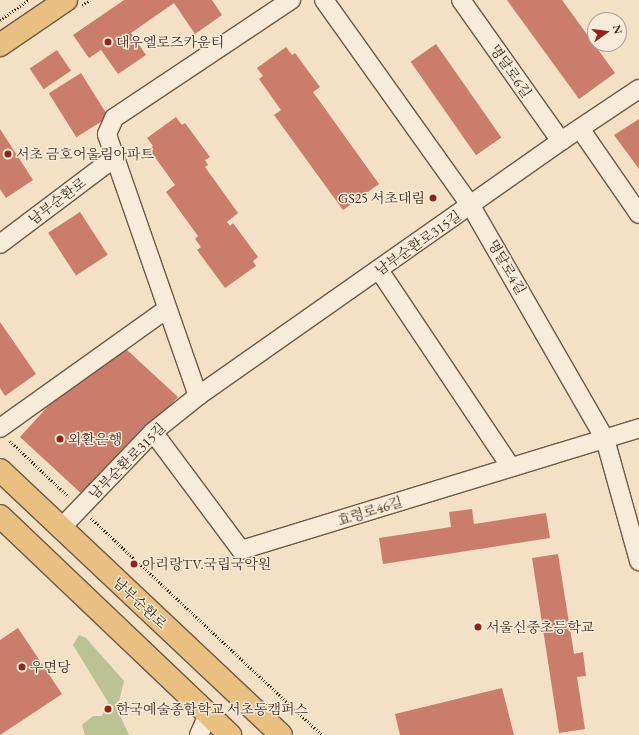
<!DOCTYPE html>
<html>
<head>
<meta charset="utf-8">
<style>
	body { margin:0 }
	#map { position:relative; width:639px; height:735px; overflow:hidden; background:#f4e0c4; font-family:"EB Garamond","Noto Serif KR",serif }
	div>[style] { position:absolute }
	[style*='--x'] { left:calc(var(--x)*1px); top:calc(var(--y)*1px); width:calc(var(--w)*1px); rotate:calc(var(--a)*1deg) }
	.green>* { inset:0; background:#bbc294 }
	.building>* { inset:0; background:#ca7d6a; transform-origin:0 0 }
	.path>* { height:2.5px; margin-top:-1.25px; transform-origin:0; background:repeating-linear-gradient(90deg,#3f2e22 0 1px,transparent 0 3px) }
	.roads { filter:drop-shadow(1px 0 #6c5a4a) drop-shadow(-1px 0 #6c5a4a) drop-shadow(0 1px #6c5a4a) drop-shadow(0 -1px #6c5a4a) }
	.minor>* { height:18px; margin:-9px; padding:0 9px; transform-origin:9px; border-radius:9px; background:#f8ebd9 }
	.major>* { height:22px; margin:-11px; padding:0 11px; transform-origin:11px; border-radius:11px; background:#eac082 }
	.dots>* { width:11px; height:11px; translate:-50% -50%; box-sizing:border-box; border:2px solid #f8ebd9; border-radius:50% }
	span { translate:-50% -50%; white-space:nowrap; text-align:center; line-height:1.15; -webkit-text-stroke:3px #f8ebd9; paint-order:stroke }
	.poi-label { font-size:14px; color:#3f2e22 }
	.left { translate:0 -50%; text-align:left }
	.right { translate:-100% -50%; text-align:right }
	.street-label { font-size:14px; color:#3f2e22 }
	.north { position:absolute; left:587px; top:12px; width:40px; height:40px; box-sizing:border-box; background:#f8ebd9; border:1px solid #ae9f90; border-radius:50%; rotate:76deg; font-size:11px; font-weight:700; line-height:16px; text-align:center; color:#3f2e22 }
	.north::after { content:''; display:block; margin:auto; width:14px; height:18px; background:#8f2418; clip-path:polygon(50% 0,100% 100%,50% 72%,0 100%) }
</style>
</head>
<body>
<div id="map">
	<div class="green">
		<i style="clip-path:polygon(79px 635px,86px 638px,124px 681px,117px 709px,129px 735px,85px 735px,82px 725px,93px 716px,102px 716px,108px 702px,73px 645px)"></i>
	</div>
	<div class="building">
		<i style="clip-path:polygon(124px 0,212px 0,222px 15px,195px 34px,174px 3px,131px 33px,146px 55px,118px 74px,101px 50px,89px 58px,73px 35px)"></i>
		<i style="clip-path:polygon(507px 0,562px 0,615px 73px,579px 99px)"></i>
		<i style="left:436px;top:44px;width:114px;height:31px;rotate:55deg"></i>
		<i style="clip-path:polygon(286px 47px,292px 55px,295px 53px,320px 87px,313px 92px,379px 184px,343px 210px,274px 115px,281px 110px,259px 79px,263px 76px,257px 68px)"></i>
		<i style="left:57px;top:50px;width:25px;height:33px;rotate:56deg"></i>
		<i style="left:81px;top:73px;width:52px;height:38px;rotate:58deg"></i>
		<i style="clip-path:polygon(176px 117px,182px 125px,185px 123px,210px 157px,205px 160px,208px 165px,205px 167px,238px 213px,227px 222px,230px 226px,233px 223px,258px 257px,253px 261px,256px 266px,225px 288px,197px 250px,201px 247px,195px 239px,198px 236px,166px 192px,175px 185px,149px 149px,153px 146px,147px 138px)"></i>
		<i style="clip-path:polygon(639px 119px,639px 169px,614px 135px)"></i>
		<i style="clip-path:polygon(0 129px,33px 180px,6px 198px,0 189px)"></i>
		<i style="left:80px;top:212px;width:51px;height:38px;rotate:57deg"></i>
		<i style="clip-path:polygon(0 322px,36px 374px,5px 396px,0 388px)"></i>
		<i style="clip-path:polygon(126px 349px,178px 397px,84px 496px,20px 437px,61px 392px)"></i>
		<i style="clip-path:polygon(472px 509px,474px 524px,546px 513px,550px 538px,383px 564px,379px 538px,451px 527px,449px 512px)"></i>
		<i style="clip-path:polygon(558px 554px,574px 654px,583px 652px,586px 676px,577px 677px,585px 729px,559px 733px,532px 558px)"></i>
		<i style="clip-path:polygon(18px 628px,62px 694px,0 735px,0 640px)"></i>
		<i style="clip-path:polygon(502px 688px,514px 735px,400px 735px,395px 714px)"></i>
	</div>
	<div class="path">
		<i style="--x:82;--y:5;--w:9;--a:-32"></i>
		<i style="--x:0;--y:20;--w:35;--a:-35"></i>
		<i style="--x:10;--y:441;--w:81;--a:43.5"></i>
		<i style="--x:91;--y:518;--w:317;--a:43.2"></i>
	</div>
	<div class="roads">
		<div class="minor">
			<i style="--x:324;--y:0;--w:253;--a:54.5"></i>
			<i style="--x:471;--y:206;--w:269;--a:60.1"></i>
			<i style="--x:605;--y:439;--w:127;--a:74.4"></i>
			<i style="--x:461;--y:0;--w:173;--a:54.7"></i>
			<i style="--x:581;--y:130;--w:102;--a:55.4"></i>
			<i style="--x:0;--y:244;--w:143;--a:-37"></i>
			<i style="--x:379;--y:270;--w:237;--a:56.2"></i>
			<i style="--x:198;--y:396;--w:277;--a:-109.2"></i>
			<i style="--x:107;--y:134;--w:17;--a:-66"></i>
			<i style="--x:114;--y:118;--w:213;--a:-33.7"></i>
			<i style="--x:0;--y:428;--w:205;--a:-35.5"></i>
			<i style="--x:153;--y:432;--w:147;--a:53.3"></i>
			<i style="--x:241;--y:550;--w:416;--a:-17"></i>
			<i style="--x:60;--y:529;--w:134;--a:-46.2"></i>
			<i style="--x:153;--y:432;--w:58;--a:-38.7"></i>
			<i style="--x:198;--y:396;--w:444;--a:-35.1"></i>
			<i style="--x:561;--y:141;--w:94;--a:-33.7"></i>
			<i style="--x:199;--y:735;--w:22;--a:-66"></i>
		</div>
		<div class="major">
			<i style="--x:0;--y:45;--w:80;--a:-34.3"></i>
			<i style="--x:0;--y:470;--w:386;--a:43.3"></i>
			<i style="--x:0;--y:516;--w:318;--a:43.6"></i>
		</div>
	</div>
	<div class="dots">
		<i style="left:108px;top:42px;background:#8f2418"></i>
		<i style="left:8px;top:154px;background:#8f2418"></i>
		<i style="left:433px;top:198px;background:#8f2418"></i>
		<i style="left:60px;top:439px;background:#8f2418"></i>
		<i style="left:134px;top:564px;background:#8f2418"></i>
		<i style="left:478px;top:627px;background:#8f2418"></i>
		<i style="left:22px;top:667px;background:#8f2418"></i>
		<i style="left:108px;top:709px;background:#8f2418"></i>
	</div>
	<div class="poi-label">
		<span class="left" style="left:116px;top:42px">대우엘로즈카운티</span>
		<span class="left" style="left:16px;top:154px">서초 금호어울림아파트</span>
		<span class="right" style="left:425px;top:198px">GS25 서초대림</span>
		<span class="left" style="left:68px;top:439px">외환은행</span>
		<span class="left" style="left:142px;top:564px">아리랑TV.국립국악원</span>
		<span class="left" style="left:486px;top:627px">서울신중초등학교</span>
		<span class="left" style="left:30px;top:667px">우면당</span>
		<span class="left" style="left:116px;top:709px">한국예술종합학교 서초동캠퍼스</span>
	</div>
	<div class="street-label">
		<span style="left:511px;top:71px;rotate:55deg">명달로6길</span>
		<span style="left:57px;top:201px;rotate:-37deg">남부순환로</span>
		<span style="left:418px;top:243px;rotate:-35deg">남부순환로315길</span>
		<span style="left:507px;top:267px;rotate:60deg">명달로4길</span>
		<span style="left:127px;top:461px;rotate:-45deg">남부순환로315길</span>
		<span style="left:370px;top:511px;rotate:-17deg">효령로46길</span>
		<span style="left:140px;top:603px;rotate:43deg">남부순환로</span>
	</div>
	<div class="north">N</div>
</div>
</body>
</html>
